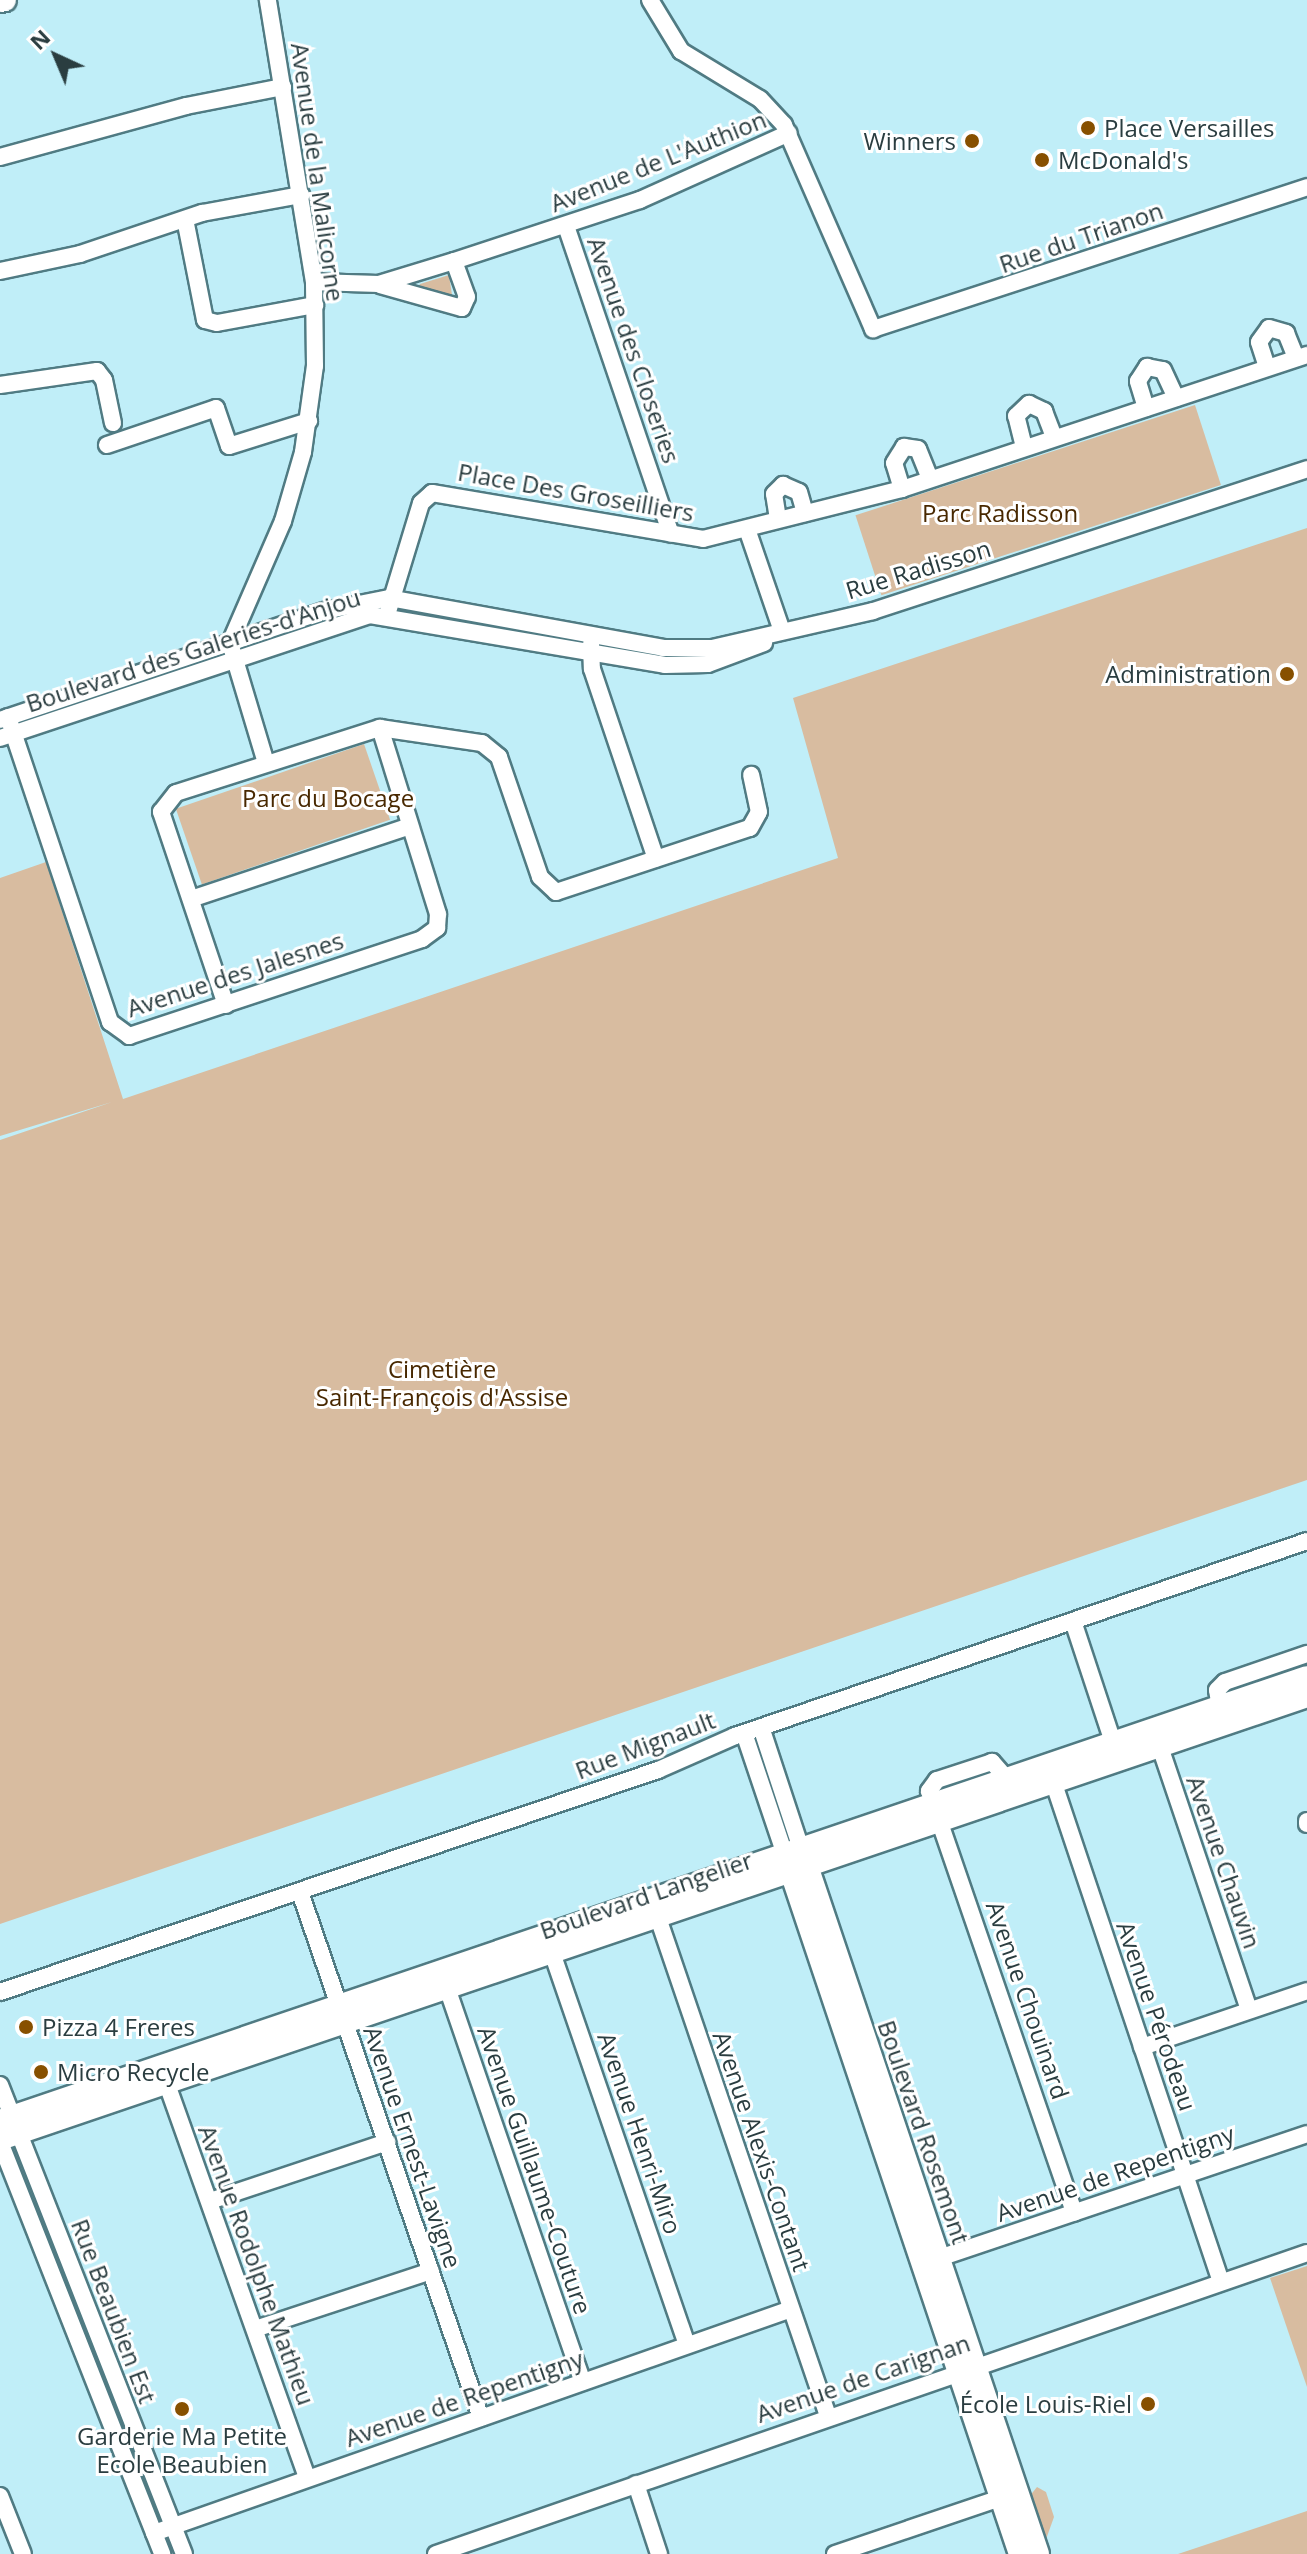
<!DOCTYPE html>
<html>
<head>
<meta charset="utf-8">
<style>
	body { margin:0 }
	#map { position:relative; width:1307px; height:2554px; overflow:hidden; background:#c0eef8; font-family:"Open Sans",sans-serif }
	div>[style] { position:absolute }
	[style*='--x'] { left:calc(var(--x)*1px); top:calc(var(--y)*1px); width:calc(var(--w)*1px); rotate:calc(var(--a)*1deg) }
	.green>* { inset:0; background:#d8bca0; transform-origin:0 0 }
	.roads { filter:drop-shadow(2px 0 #507b83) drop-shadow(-2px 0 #507b83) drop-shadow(0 2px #507b83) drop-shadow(0 -2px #507b83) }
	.minor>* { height:16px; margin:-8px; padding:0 8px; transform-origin:8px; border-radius:8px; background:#fff }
	.major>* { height:22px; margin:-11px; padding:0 11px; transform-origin:11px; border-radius:11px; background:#fff }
	.dots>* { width:22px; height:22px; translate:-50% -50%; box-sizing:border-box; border:4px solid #fff; border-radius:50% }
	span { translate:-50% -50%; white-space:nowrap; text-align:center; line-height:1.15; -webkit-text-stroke:6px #fff; paint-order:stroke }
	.poi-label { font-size:24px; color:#2a3d40 }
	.left { translate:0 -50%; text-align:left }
	.right { translate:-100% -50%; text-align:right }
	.street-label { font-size:24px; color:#2a3d40 }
	.park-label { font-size:24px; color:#482800 }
	.north { position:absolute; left:16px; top:16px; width:80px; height:80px; -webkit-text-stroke:6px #fff; paint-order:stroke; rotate:316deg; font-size:22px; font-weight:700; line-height:32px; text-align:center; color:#2a3d40 }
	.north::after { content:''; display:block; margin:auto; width:28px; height:36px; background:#2a3d40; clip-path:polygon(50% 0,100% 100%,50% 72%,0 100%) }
</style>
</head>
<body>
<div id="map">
	<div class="green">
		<i style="clip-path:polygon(449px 275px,452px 295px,419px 286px,420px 284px)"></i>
		<i style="left:1195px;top:405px;width:84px;height:357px;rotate:72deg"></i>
		<i style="clip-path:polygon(1307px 528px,1307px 1480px,0 1924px,0 1140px,112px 1102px,0 1136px,0 878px,46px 862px,123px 1099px,838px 858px,793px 698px)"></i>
		<i style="left:364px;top:744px;width:80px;height:199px;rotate:71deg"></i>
		<i style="clip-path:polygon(1307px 2266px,1307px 2387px,1270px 2278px)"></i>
		<i style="clip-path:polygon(1037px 2487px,1046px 2492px,1054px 2517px,1045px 2542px,1029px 2497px)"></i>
		<i style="clip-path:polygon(1307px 2511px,1307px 2554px,1178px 2554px)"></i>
	</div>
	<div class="roads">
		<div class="minor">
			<i style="--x:650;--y:0;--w:60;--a:58.7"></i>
			<i style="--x:681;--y:51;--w:92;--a:31.3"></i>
			<i style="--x:760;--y:99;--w:35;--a:47"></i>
			<i style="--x:784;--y:125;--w:223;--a:66.4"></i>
			<i style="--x:873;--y:329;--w:457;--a:-18.1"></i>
			<i style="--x:0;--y:157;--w:193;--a:-15.3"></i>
			<i style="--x:186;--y:106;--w:99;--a:-11.1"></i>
			<i style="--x:185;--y:219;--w:103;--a:78.8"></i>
			<i style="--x:205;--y:320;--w:12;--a:14"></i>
			<i style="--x:217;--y:323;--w:100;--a:-10.4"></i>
			<i style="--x:566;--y:226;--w:325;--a:71.2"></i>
			<i style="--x:0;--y:271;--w:82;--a:-12"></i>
			<i style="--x:80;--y:254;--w:129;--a:-18.6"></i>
			<i style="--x:202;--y:213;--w:101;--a:-10.3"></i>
			<i style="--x:314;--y:282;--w:65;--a:1.8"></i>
			<i style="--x:379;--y:284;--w:78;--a:-17"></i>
			<i style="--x:454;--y:261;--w:196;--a:-18.2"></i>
			<i style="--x:640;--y:200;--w:163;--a:-24.2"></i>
			<i style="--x:380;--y:285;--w:85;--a:15.7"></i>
			<i style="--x:462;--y:308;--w:12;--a:-66"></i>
			<i style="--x:467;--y:297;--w:38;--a:-110"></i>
			<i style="--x:1267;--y:367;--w:26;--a:-108"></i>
			<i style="--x:1259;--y:342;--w:17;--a:-54"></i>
			<i style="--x:1269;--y:328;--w:18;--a:16"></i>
			<i style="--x:1286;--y:333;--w:27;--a:68"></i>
			<i style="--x:0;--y:385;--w:98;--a:-8.2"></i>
			<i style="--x:97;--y:371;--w:11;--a:52"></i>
			<i style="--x:104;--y:380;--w:44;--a:78.2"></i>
			<i style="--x:1146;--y:408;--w:28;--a:-107"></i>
			<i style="--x:1138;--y:381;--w:17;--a:-57"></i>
			<i style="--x:1147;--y:367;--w:16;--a:11"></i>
			<i style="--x:1163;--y:370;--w:31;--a:65"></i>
			<i style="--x:107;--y:445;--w:115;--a:-18.7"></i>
			<i style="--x:216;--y:408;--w:40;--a:71.1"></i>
			<i style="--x:229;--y:446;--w:84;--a:-17.4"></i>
			<i style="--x:1024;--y:447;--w:32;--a:-104"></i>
			<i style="--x:1016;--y:416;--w:18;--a:-43"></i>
			<i style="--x:1029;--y:404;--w:17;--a:25"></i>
			<i style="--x:1044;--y:411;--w:28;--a:69"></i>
			<i style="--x:902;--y:489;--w:27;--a:-107"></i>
			<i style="--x:894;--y:463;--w:19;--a:-58"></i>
			<i style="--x:904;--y:447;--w:14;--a:8"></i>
			<i style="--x:918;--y:449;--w:32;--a:68"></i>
			<i style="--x:778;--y:519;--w:25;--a:-99"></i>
			<i style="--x:774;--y:494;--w:13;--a:-45"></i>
			<i style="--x:783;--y:485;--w:17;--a:24"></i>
			<i style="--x:799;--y:492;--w:22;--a:74"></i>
			<i style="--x:747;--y:529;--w:108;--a:71.1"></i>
			<i style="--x:387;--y:615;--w:117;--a:-73.1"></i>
			<i style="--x:421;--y:503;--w:15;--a:-42"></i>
			<i style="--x:432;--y:493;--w:275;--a:9.6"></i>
			<i style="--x:703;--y:539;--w:205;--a:-14.1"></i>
			<i style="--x:902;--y:489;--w:427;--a:-18.3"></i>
			<i style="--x:591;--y:644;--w:25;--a:88"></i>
			<i style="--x:592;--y:669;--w:200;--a:71.4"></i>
			<i style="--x:8;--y:717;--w:322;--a:71.5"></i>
			<i style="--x:110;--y:1022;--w:24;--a:36"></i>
			<i style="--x:129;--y:1036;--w:309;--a:-18.3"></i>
			<i style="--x:422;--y:939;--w:19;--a:-36"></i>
			<i style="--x:437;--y:928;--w:14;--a:-86"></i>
			<i style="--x:438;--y:914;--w:195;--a:-107.3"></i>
			<i style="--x:0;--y:720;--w:342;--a:-18.6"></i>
			<i style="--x:324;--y:611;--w:66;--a:-11.3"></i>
			<i style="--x:389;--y:598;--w:279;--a:10.3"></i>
			<i style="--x:663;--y:648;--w:49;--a:0"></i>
			<i style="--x:712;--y:648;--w:165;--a:-12.9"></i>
			<i style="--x:873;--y:611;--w:457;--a:-18.1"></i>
			<i style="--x:0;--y:738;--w:390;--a:-18.4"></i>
			<i style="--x:370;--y:615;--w:299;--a:9.6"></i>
			<i style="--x:665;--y:665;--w:43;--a:-1.3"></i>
			<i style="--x:708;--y:664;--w:60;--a:-20.6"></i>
			<i style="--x:266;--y:763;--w:125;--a:-106.7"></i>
			<i style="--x:230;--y:643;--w:133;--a:-66.5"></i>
			<i style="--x:283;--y:521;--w:72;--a:-73.8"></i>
			<i style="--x:303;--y:452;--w:87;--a:-82.1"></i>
			<i style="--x:315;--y:366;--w:84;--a:-90.7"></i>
			<i style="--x:314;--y:282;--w:286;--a:-99.3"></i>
			<i style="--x:191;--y:899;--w:229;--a:-18.4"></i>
			<i style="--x:226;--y:1005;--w:204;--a:-108.6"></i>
			<i style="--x:161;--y:812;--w:24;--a:-52"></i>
			<i style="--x:176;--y:793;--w:214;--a:-17.7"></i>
			<i style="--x:380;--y:728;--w:103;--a:8.4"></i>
			<i style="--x:482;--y:743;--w:22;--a:39"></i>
			<i style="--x:499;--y:757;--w:127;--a:71.1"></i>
			<i style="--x:540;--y:877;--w:22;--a:43"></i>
			<i style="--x:556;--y:892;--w:204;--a:-18.3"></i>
			<i style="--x:750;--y:828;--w:18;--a:-61"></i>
			<i style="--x:759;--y:812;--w:38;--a:-102"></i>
			<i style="--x:1073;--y:1621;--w:137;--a:71.7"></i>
			<i style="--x:1220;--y:1707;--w:17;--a:-100"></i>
			<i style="--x:1217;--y:1690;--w:11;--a:-45"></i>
			<i style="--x:1225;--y:1682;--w:87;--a:-18.9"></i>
			<i style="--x:761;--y:1727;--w:128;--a:71.8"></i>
			<i style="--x:744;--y:1733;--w:129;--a:71.4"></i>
			<i style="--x:1157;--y:1738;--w:287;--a:71.3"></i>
			<i style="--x:1051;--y:1775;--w:535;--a:71.46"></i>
			<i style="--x:1007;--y:1779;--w:23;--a:-131"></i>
			<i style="--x:992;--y:1762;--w:58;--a:161.9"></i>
			<i style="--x:937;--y:1780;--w:14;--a:126"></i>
			<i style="--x:929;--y:1791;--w:446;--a:71"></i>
			<i style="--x:1307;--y:1821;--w:3;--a:90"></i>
			<i style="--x:300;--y:1892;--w:556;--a:71.01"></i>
			<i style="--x:654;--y:1906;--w:539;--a:71.16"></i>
			<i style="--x:548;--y:1941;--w:426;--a:71"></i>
			<i style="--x:444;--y:1979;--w:426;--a:71"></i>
			<i style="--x:0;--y:1992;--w:694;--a:-18.64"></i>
			<i style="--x:658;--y:1770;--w:84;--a:-23.8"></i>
			<i style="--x:735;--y:1736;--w:604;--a:-18.82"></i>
			<i style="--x:1142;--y:2047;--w:174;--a:-18.7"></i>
			<i style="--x:163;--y:2073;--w:430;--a:70.4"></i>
			<i style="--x:0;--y:2085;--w:504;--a:68.58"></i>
			<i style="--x:0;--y:2142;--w:443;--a:68.5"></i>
			<i style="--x:210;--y:2201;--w:187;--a:-18.4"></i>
			<i style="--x:939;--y:2258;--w:388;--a:-18.6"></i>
			<i style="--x:255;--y:2329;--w:185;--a:-18.2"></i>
			<i style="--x:636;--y:2484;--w:74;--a:71.8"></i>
			<i style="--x:0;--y:2496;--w:62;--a:68.4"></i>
			<i style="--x:154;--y:2533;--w:675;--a:-19.37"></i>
			<i style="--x:436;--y:2554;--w:922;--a:-19.06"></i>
			<i style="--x:835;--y:2554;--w:184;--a:-18.7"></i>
		</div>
		<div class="major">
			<i style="--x:0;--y:1;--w:5;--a:-11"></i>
			<i style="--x:803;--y:1854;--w:738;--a:71.44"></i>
			<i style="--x:787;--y:1860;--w:732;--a:71.44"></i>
			<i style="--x:0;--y:2121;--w:1380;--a:-18.76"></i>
			<i style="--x:0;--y:2139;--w:1380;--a:-18.72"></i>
		</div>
	</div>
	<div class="dots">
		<i style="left:1088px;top:128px;background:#875000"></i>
		<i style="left:972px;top:141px;background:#875000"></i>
		<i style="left:1042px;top:160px;background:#875000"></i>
		<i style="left:1287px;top:674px;background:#875000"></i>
		<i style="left:26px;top:2027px;background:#875000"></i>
		<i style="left:41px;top:2072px;background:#875000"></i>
		<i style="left:1148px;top:2404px;background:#875000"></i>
		<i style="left:182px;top:2409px;background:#875000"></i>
	</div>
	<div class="poi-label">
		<span class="left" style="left:1104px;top:128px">Place Versailles</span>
		<span class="right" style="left:956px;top:141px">Winners</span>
		<span class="left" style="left:1058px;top:160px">McDonald's</span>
		<span class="right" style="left:1271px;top:674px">Administration</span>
		<span class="left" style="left:42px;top:2027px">Pizza 4 Freres</span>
		<span class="left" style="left:57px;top:2072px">Micro Recycle</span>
		<span class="right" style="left:1132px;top:2404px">École Louis-Riel</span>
		<span style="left:182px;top:2450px">Garderie Ma Petite<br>Ecole Beaubien</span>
	</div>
	<div class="street-label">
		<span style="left:658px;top:161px;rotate:-22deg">Avenue de L'Authion</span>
		<span style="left:318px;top:172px;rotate:82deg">Avenue de la Malicorne</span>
		<span style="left:1081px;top:237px;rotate:-19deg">Rue du Trianon</span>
		<span style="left:634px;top:350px;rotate:71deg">Avenue des Closeries</span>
		<span style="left:576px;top:492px;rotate:10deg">Place Des Groseilliers</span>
		<span style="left:918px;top:569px;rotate:-17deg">Rue Radisson</span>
		<span style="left:193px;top:650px;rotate:-18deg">Boulevard des Galeries-d'Anjou</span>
		<span style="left:235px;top:974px;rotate:-18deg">Avenue des Jalesnes</span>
		<span style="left:645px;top:1745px;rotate:-21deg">Rue Mignault</span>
		<span style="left:1224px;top:1862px;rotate:71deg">Avenue Chauvin</span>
		<span style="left:646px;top:1895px;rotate:-19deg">Boulevard Langelier</span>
		<span style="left:1028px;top:2000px;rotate:71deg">Avenue Chouinard</span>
		<span style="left:1157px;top:2016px;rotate:71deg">Avenue Pérodeau</span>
		<span style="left:924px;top:2132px;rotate:71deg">Boulevard Rosemont</span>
		<span style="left:640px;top:2133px;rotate:71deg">Avenue Henri-Miro</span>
		<span style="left:413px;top:2147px;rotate:71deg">Avenue Ernest-Lavigne</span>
		<span style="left:762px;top:2151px;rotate:71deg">Avenue Alexis-Contant</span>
		<span style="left:535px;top:2170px;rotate:71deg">Avenue Guillaume-Couture</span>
		<span style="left:1115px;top:2173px;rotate:-19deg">Avenue de Repentigny</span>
		<span style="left:257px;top:2265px;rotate:70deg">Avenue Rodolphe Mathieu</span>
		<span style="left:114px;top:2311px;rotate:69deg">Rue Beaubien Est</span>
		<span style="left:863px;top:2378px;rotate:-19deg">Avenue de Carignan</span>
		<span style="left:464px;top:2398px;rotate:-19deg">Avenue de Repentigny</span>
	</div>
	<div class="park-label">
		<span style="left:1000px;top:513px">Parc Radisson</span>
		<span style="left:328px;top:798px">Parc du Bocage</span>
		<span style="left:442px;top:1383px">Cimetière<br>Saint-François d'Assise</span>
	</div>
	<div class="north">N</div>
</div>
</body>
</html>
